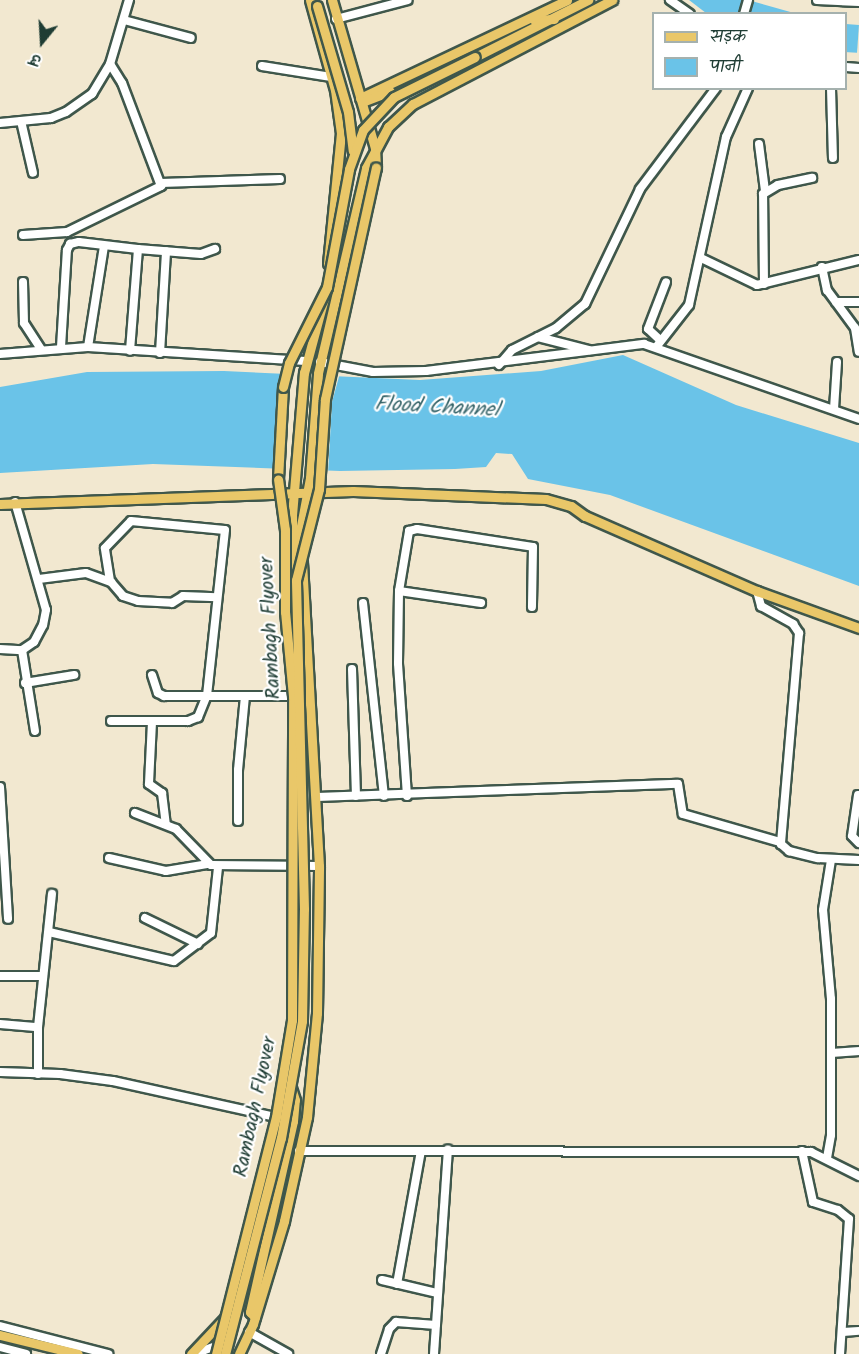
<!DOCTYPE html>
<html>
<head>
<meta charset="utf-8">
<style>
	body { margin:0 }
	#map { position:relative; width:859px; height:1354px; overflow:hidden; background:#f2e8d0; font-family:Kalam,"Playpen Sans Deva",sans-serif }
	div>[style] { position:absolute }
	[style*='--x'] { left:calc(var(--x)*1px); top:calc(var(--y)*1px); width:calc(var(--w)*1px); rotate:calc(var(--a)*1deg) }
	.water>* { inset:0; background:#6ac3e8; transform-origin:0 0 }
	.pier>* { inset:0; background:#f2e8d0 }
	.roads { filter:drop-shadow(2px 0 #3f574b) drop-shadow(-2px 0 #3f574b) drop-shadow(0 2px #3f574b) drop-shadow(0 -2px #3f574b) }
	.minor>* { height:8px; margin:-4px; padding:0 4px; transform-origin:4px; border-radius:4px; background:#fff }
	.major>* { height:9px; margin:-4.5px; padding:0 4.5px; transform-origin:4.5px; border-radius:4.5px; background:#e9c769 }
	.bridges { filter:drop-shadow(2px 0 #3f574b) drop-shadow(-2px 0 #3f574b) drop-shadow(0 2px #3f574b) drop-shadow(0 -2px #3f574b) }
	.major-bridge>* { height:9px; margin:-4.5px; padding:0 4.5px; transform-origin:4.5px; border-radius:4.5px; background:#e9c769 }
	span { translate:-50% -50%; white-space:nowrap; text-align:center; line-height:1.15; -webkit-text-stroke:4.5px #fff; paint-order:stroke }
	.street-label { font-size:20px; color:#1f3d34 }
	.water-label { font-size:21px; color:#36656a; font-style:italic }
	.legend { position:absolute; left:652px; top:12px; width:195px; height:78px; box-sizing:border-box; background:#fff; border:2px solid #a5b1ae; margin:0; padding:8px 10px; list-style:none; font-size:18px; color:#1f3d34 }
	.legend li { display:flex; align-items:center; gap:12px; height:30px }
	.legend b { width:30px; border:2px solid #a5b1ae }
	.north { position:absolute; left:12px; top:12px; width:60px; height:60px; -webkit-text-stroke:4px #fff; paint-order:stroke; rotate:198deg; font-size:16px; font-weight:700; line-height:24px; text-align:center; color:#1f3d34 }
	.north::after { content:''; display:block; margin:auto; width:21px; height:27px; background:#1f3d34; clip-path:polygon(50% 0,100% 100%,50% 72%,0 100%) }
</style>
</head>
<body>
<div id="map">
	<div class="water">
		<i style="clip-path:polygon(689px 0,748px 0,794px 13px,706px 13px)"></i>
		<i style="left:846px;top:24px;width:13px;height:28px;rotate:4deg"></i>
		<i style="clip-path:polygon(623px 355px,736px 405px,859px 443px,859px 586px,610px 495px,528px 479px,512px 454px,496px 453px,486px 467px,455px 469px,340px 471px,153px 464px,0 473px,0 387px,87px 372px,224px 371px,420px 380px,541px 371px)"></i>
	</div>
	<div class="pier">
		<i style="clip-path:polygon(284px 370px,340px 373px,332px 402px,328px 474px,277px 472px)"></i>
	</div>
	<div class="roads">
		<div class="minor">
			<i style="--x:670;--y:0;--w:24;--a:35"></i>
			<i style="--x:817;--y:0;--w:42;--a:2.7"></i>
			<i style="--x:744;--y:14;--w:15;--a:-74"></i>
			<i style="--x:336;--y:19;--w:74;--a:-14.8"></i>
			<i style="--x:124;--y:20;--w:69;--a:15"></i>
			<i style="--x:262;--y:66;--w:70;--a:9.1"></i>
			<i style="--x:846;--y:67;--w:13;--a:4"></i>
			<i style="--x:831;--y:88;--w:70;--a:88.4"></i>
			<i style="--x:21;--y:121;--w:53;--a:77"></i>
			<i style="--x:0;--y:123;--w:51;--a:-5.6"></i>
			<i style="--x:51;--y:118;--w:16;--a:-22"></i>
			<i style="--x:66;--y:112;--w:32;--a:-35"></i>
			<i style="--x:92;--y:94;--w:35;--a:-59"></i>
			<i style="--x:110;--y:64;--w:67;--a:-73.5"></i>
			<i style="--x:759;--y:144;--w:47;--a:82.7"></i>
			<i style="--x:161;--y:183;--w:119;--a:-1.9"></i>
			<i style="--x:23;--y:235;--w:44;--a:-3.9"></i>
			<i style="--x:67;--y:232;--w:105;--a:-26.1"></i>
			<i style="--x:161;--y:186;--w:110;--a:-110.7"></i>
			<i style="--x:122;--y:83;--w:22;--a:-122"></i>
			<i style="--x:138;--y:249;--w:63;--a:4.5"></i>
			<i style="--x:201;--y:254;--w:15;--a:-20"></i>
			<i style="--x:701;--y:258;--w:62;--a:25.7"></i>
			<i style="--x:757;--y:285;--w:105;--a:-13.8"></i>
			<i style="--x:822;--y:267;--w:24;--a:78"></i>
			<i style="--x:827;--y:290;--w:47;--a:53.6"></i>
			<i style="--x:855;--y:328;--w:24;--a:81"></i>
			<i style="--x:23;--y:282;--w:41;--a:88.6"></i>
			<i style="--x:24;--y:323;--w:30;--a:57"></i>
			<i style="--x:764;--y:284;--w:90;--a:-90.6"></i>
			<i style="--x:763;--y:194;--w:17;--a:-31"></i>
			<i style="--x:778;--y:185;--w:35;--a:-12"></i>
			<i style="--x:836;--y:302;--w:23;--a:0"></i>
			<i style="--x:538;--y:337;--w:53;--a:14.3"></i>
			<i style="--x:660;--y:340;--w:16;--a:-137"></i>
			<i style="--x:648;--y:329;--w:50;--a:-69"></i>
			<i style="--x:657;--y:346;--w:52;--a:-52"></i>
			<i style="--x:689;--y:305;--w:172;--a:-77.6"></i>
			<i style="--x:726;--y:137;--w:54;--a:-65.8"></i>
			<i style="--x:61;--y:347;--w:97;--a:-86.5"></i>
			<i style="--x:67;--y:250;--w:7;--a:-63"></i>
			<i style="--x:70;--y:244;--w:9;--a:-13"></i>
			<i style="--x:79;--y:242;--w:59;--a:6.8"></i>
			<i style="--x:138;--y:249;--w:102;--a:94.5"></i>
			<i style="--x:88;--y:347;--w:102;--a:-81"></i>
			<i style="--x:160;--y:353;--w:102;--a:-86.6"></i>
			<i style="--x:0;--y:354;--w:88;--a:-4.5"></i>
			<i style="--x:88;--y:347;--w:218;--a:3.7"></i>
			<i style="--x:320;--y:362;--w:54;--a:10.7"></i>
			<i style="--x:373;--y:372;--w:53;--a:-1.1"></i>
			<i style="--x:426;--y:371;--w:220;--a:-7.1"></i>
			<i style="--x:644;--y:344;--w:228;--a:19.2"></i>
			<i style="--x:499;--y:365;--w:20;--a:-49"></i>
			<i style="--x:512;--y:350;--w:49;--a:-26.6"></i>
			<i style="--x:556;--y:328;--w:38;--a:-40"></i>
			<i style="--x:585;--y:304;--w:127;--a:-64.4"></i>
			<i style="--x:640;--y:189;--w:126;--a:-53"></i>
			<i style="--x:834;--y:409;--w:47;--a:-86.3"></i>
			<i style="--x:15;--y:502;--w:112;--a:74"></i>
			<i style="--x:46;--y:610;--w:15;--a:101"></i>
			<i style="--x:43;--y:625;--w:19;--a:118"></i>
			<i style="--x:34;--y:642;--w:14;--a:146"></i>
			<i style="--x:39;--y:579;--w:47;--a:-7.3"></i>
			<i style="--x:86;--y:573;--w:27;--a:20"></i>
			<i style="--x:111;--y:582;--w:18;--a:49"></i>
			<i style="--x:123;--y:596;--w:16;--a:18"></i>
			<i style="--x:138;--y:601;--w:34;--a:3"></i>
			<i style="--x:172;--y:603;--w:13;--a:-32"></i>
			<i style="--x:183;--y:596;--w:34;--a:2"></i>
			<i style="--x:110;--y:581;--w:33;--a:-99"></i>
			<i style="--x:105;--y:548;--w:37;--a:-46"></i>
			<i style="--x:131;--y:521;--w:94;--a:5.5"></i>
			<i style="--x:225;--y:530;--w:166;--a:96.2"></i>
			<i style="--x:207;--y:695;--w:24;--a:112"></i>
			<i style="--x:198;--y:717;--w:11;--a:158"></i>
			<i style="--x:188;--y:721;--w:77;--a:180"></i>
			<i style="--x:399;--y:591;--w:83;--a:8.3"></i>
			<i style="--x:757;--y:591;--w:16;--a:75"></i>
			<i style="--x:761;--y:606;--w:37;--a:29"></i>
			<i style="--x:793;--y:624;--w:11;--a:56"></i>
			<i style="--x:799;--y:633;--w:212;--a:94.9"></i>
			<i style="--x:781;--y:844;--w:11;--a:41"></i>
			<i style="--x:789;--y:851;--w:30;--a:14"></i>
			<i style="--x:818;--y:858;--w:41;--a:2.8"></i>
			<i style="--x:363;--y:603;--w:194;--a:83.8"></i>
			<i style="--x:0;--y:649;--w:22;--a:3"></i>
			<i style="--x:22;--y:650;--w:82;--a:80.9"></i>
			<i style="--x:352;--y:669;--w:127;--a:88.2"></i>
			<i style="--x:152;--y:675;--w:19;--a:72"></i>
			<i style="--x:158;--y:693;--w:7;--a:27"></i>
			<i style="--x:164;--y:696;--w:135;--a:0"></i>
			<i style="--x:25;--y:683;--w:50;--a:-9.3"></i>
			<i style="--x:152;--y:722;--w:62;--a:92.8"></i>
			<i style="--x:149;--y:784;--w:16;--a:35"></i>
			<i style="--x:162;--y:793;--w:31;--a:83"></i>
			<i style="--x:0;--y:787;--w:132;--a:86.5"></i>
			<i style="--x:858;--y:795;--w:41;--a:98.3"></i>
			<i style="--x:852;--y:836;--w:10;--a:45"></i>
			<i style="--x:407;--y:796;--w:133;--a:-93.9"></i>
			<i style="--x:398;--y:663;--w:72;--a:-89.2"></i>
			<i style="--x:399;--y:591;--w:61;--a:-80.5"></i>
			<i style="--x:409;--y:531;--w:8;--a:-14"></i>
			<i style="--x:417;--y:529;--w:117;--a:8.8"></i>
			<i style="--x:533;--y:547;--w:60;--a:91"></i>
			<i style="--x:317;--y:797;--w:361;--a:-2.1"></i>
			<i style="--x:678;--y:784;--w:30;--a:81"></i>
			<i style="--x:683;--y:814;--w:101;--a:16.1"></i>
			<i style="--x:135;--y:813;--w:44;--a:21.3"></i>
			<i style="--x:176;--y:829;--w:50;--a:45.8"></i>
			<i style="--x:211;--y:865;--w:108;--a:0.5"></i>
			<i style="--x:238;--y:821;--w:51;--a:-90"></i>
			<i style="--x:238;--y:770;--w:74;--a:-84.6"></i>
			<i style="--x:109;--y:858;--w:58;--a:12.8"></i>
			<i style="--x:166;--y:871;--w:43;--a:-9.5"></i>
			<i style="--x:145;--y:918;--w:59;--a:26.1"></i>
			<i style="--x:49;--y:932;--w:128;--a:13.1"></i>
			<i style="--x:174;--y:961;--w:46;--a:-37.1"></i>
			<i style="--x:211;--y:933;--w:66;--a:-83.9"></i>
			<i style="--x:0;--y:976;--w:42;--a:0"></i>
			<i style="--x:0;--y:1024;--w:38;--a:5"></i>
			<i style="--x:832;--y:1053;--w:27;--a:-4"></i>
			<i style="--x:0;--y:1072;--w:60;--a:1.9"></i>
			<i style="--x:60;--y:1074;--w:53;--a:7.5"></i>
			<i style="--x:113;--y:1081;--w:167;--a:12.5"></i>
			<i style="--x:38;--y:1074;--w:47;--a:-90"></i>
			<i style="--x:38;--y:1027;--w:134;--a:-84"></i>
			<i style="--x:299;--y:1151;--w:512;--a:0.11"></i>
			<i style="--x:811;--y:1152;--w:54;--a:26.6"></i>
			<i style="--x:802;--y:1151;--w:52;--a:77.8"></i>
			<i style="--x:813;--y:1202;--w:26;--a:18"></i>
			<i style="--x:838;--y:1210;--w:14;--a:39"></i>
			<i style="--x:849;--y:1219;--w:135;--a:93.8"></i>
			<i style="--x:827;--y:1158;--w:23;--a:-80"></i>
			<i style="--x:831;--y:1135;--w:136;--a:-90"></i>
			<i style="--x:831;--y:999;--w:89;--a:-95.1"></i>
			<i style="--x:823;--y:910;--w:51;--a:-80.9"></i>
			<i style="--x:382;--y:1280;--w:57;--a:13.3"></i>
			<i style="--x:397;--y:1284;--w:135;--a:-79.8"></i>
			<i style="--x:0;--y:1326;--w:112;--a:14.5"></i>
			<i style="--x:249;--y:1332;--w:45;--a:29.4"></i>
			<i style="--x:843;--y:1332;--w:16;--a:-4"></i>
			<i style="--x:0;--y:1347;--w:27;--a:15"></i>
			<i style="--x:194;--y:1354;--w:29;--a:-20"></i>
			<i style="--x:381;--y:1354;--w:26;--a:-72"></i>
			<i style="--x:389;--y:1329;--w:10;--a:-45"></i>
			<i style="--x:396;--y:1322;--w:40;--a:4.3"></i>
			<i style="--x:434;--y:1354;--w:205;--a:-86.1"></i>
		</div>
		<div class="major">
			<i style="--x:310;--y:0;--w:93;--a:74.5"></i>
			<i style="--x:335;--y:90;--w:43;--a:82.1"></i>
			<i style="--x:341;--y:133;--w:131;--a:95.7"></i>
			<i style="--x:332;--y:0;--w:154;--a:73.8"></i>
			<i style="--x:375;--y:148;--w:20;--a:87"></i>
			<i style="--x:534;--y:20;--w:20;--a:-3"></i>
			<i style="--x:475;--y:57;--w:127;--a:-26.8"></i>
			<i style="--x:360;--y:98;--w:229;--a:-25.3"></i>
			<i style="--x:362;--y:102;--w:30;--a:-21"></i>
			<i style="--x:278;--y:479;--w:92;--a:-86.9"></i>
			<i style="--x:0;--y:504;--w:353;--a:-2.1"></i>
			<i style="--x:353;--y:491;--w:193;--a:2.4"></i>
			<i style="--x:546;--y:499;--w:26;--a:16"></i>
			<i style="--x:571;--y:506;--w:17;--a:36"></i>
			<i style="--x:585;--y:516;--w:188;--a:23.6"></i>
			<i style="--x:757;--y:591;--w:109;--a:19.9"></i>
			<i style="--x:293;--y:655;--w:140;--a:-90.4"></i>
			<i style="--x:292;--y:515;--w:143;--a:-85.2"></i>
			<i style="--x:304;--y:373;--w:85;--a:-75"></i>
			<i style="--x:299;--y:934;--w:49;--a:-90"></i>
			<i style="--x:287;--y:1077;--w:91;--a:-82.4"></i>
			<i style="--x:268;--y:1165;--w:49;--a:-76"></i>
			<i style="--x:238;--y:1287;--w:31;--a:-77"></i>
			<i style="--x:255;--y:1317;--w:7;--a:-135"></i>
			<i style="--x:250;--y:1312;--w:196;--a:-77.3"></i>
			<i style="--x:293;--y:1121;--w:21;--a:-85"></i>
			<i style="--x:295;--y:1100;--w:13;--a:-108"></i>
			<i style="--x:0;--y:1335;--w:80;--a:13.7"></i>
			<i style="--x:191;--y:1354;--w:51;--a:-46.6"></i>
			<i style="--x:239;--y:1354;--w:33;--a:-65"></i>
			<i style="--x:253;--y:1324;--w:108;--a:-73.2"></i>
			<i style="--x:284;--y:1221;--w:107;--a:-77.5"></i>
			<i style="--x:307;--y:1117;--w:104;--a:-84.5"></i>
			<i style="--x:317;--y:1013;--w:147;--a:-89.2"></i>
			<i style="--x:319;--y:866;--w:336;--a:-93.2"></i>
			<i style="--x:300;--y:531;--w:54;--a:-79.3"></i>
			<i style="--x:310;--y:478;--w:105;--a:-85.6"></i>
			<i style="--x:318;--y:373;--w:211;--a:-76.8"></i>
			<i style="--x:366;--y:168;--w:47;--a:-61.8"></i>
			<i style="--x:388;--y:127;--w:34;--a:-43"></i>
			<i style="--x:413;--y:104;--w:225;--a:-27.6"></i>
		</div>
	</div>
	<div class="bridges">
		<div class="major-bridge">
			<i style="--x:317;--y:6;--w:110;--a:73.7"></i>
			<i style="--x:348;--y:112;--w:39;--a:83"></i>
			<i style="--x:283;--y:387;--w:25;--a:-76"></i>
			<i style="--x:289;--y:363;--w:85;--a:-63.4"></i>
			<i style="--x:327;--y:287;--w:120;--a:-79.4"></i>
			<i style="--x:349;--y:169;--w:41;--a:-70.3"></i>
			<i style="--x:363;--y:130;--w:45;--a:-46.8"></i>
			<i style="--x:394;--y:97;--w:90;--a:-26.3"></i>
			<i style="--x:216;--y:1354;--w:244;--a:-75.8"></i>
			<i style="--x:276;--y:1117;--w:98;--a:-80.6"></i>
			<i style="--x:292;--y:1020;--w:324;--a:-89.8"></i>
			<i style="--x:293;--y:696;--w:84;--a:-95.4"></i>
			<i style="--x:285;--y:612;--w:82;--a:-90"></i>
			<i style="--x:285;--y:530;--w:51;--a:-97.8"></i>
			<i style="--x:225;--y:1354;--w:223;--a:-75.5"></i>
			<i style="--x:281;--y:1138;--w:119;--a:-79.8"></i>
			<i style="--x:302;--y:1021;--w:112;--a:-89"></i>
			<i style="--x:304;--y:909;--w:329;--a:-91.4"></i>
			<i style="--x:296;--y:580;--w:94;--a:-75.8"></i>
			<i style="--x:319;--y:489;--w:90;--a:-86.2"></i>
			<i style="--x:325;--y:399;--w:237;--a:-77.6"></i>
		</div>
	</div>
	<div class="street-label">
		<span style="left:271px;top:628px;rotate:-93deg">Rambagh Flyover</span>
		<span style="left:256px;top:1107px;rotate:-78deg">Rambagh Flyover</span>
	</div>
	<div class="water-label">
		<span style="left:437px;top:408px;rotate:3deg">Flood Channel</span>
	</div>
	<ul class="legend">
	<li><b style="height:8px;background:#e9c769"></b>सड़क</li>
	<li><b style="height:16px;background:#6ac3e8"></b>पानी</li>
	</ul>
	<div class="north">उ</div>
</div>
</body>
</html>
